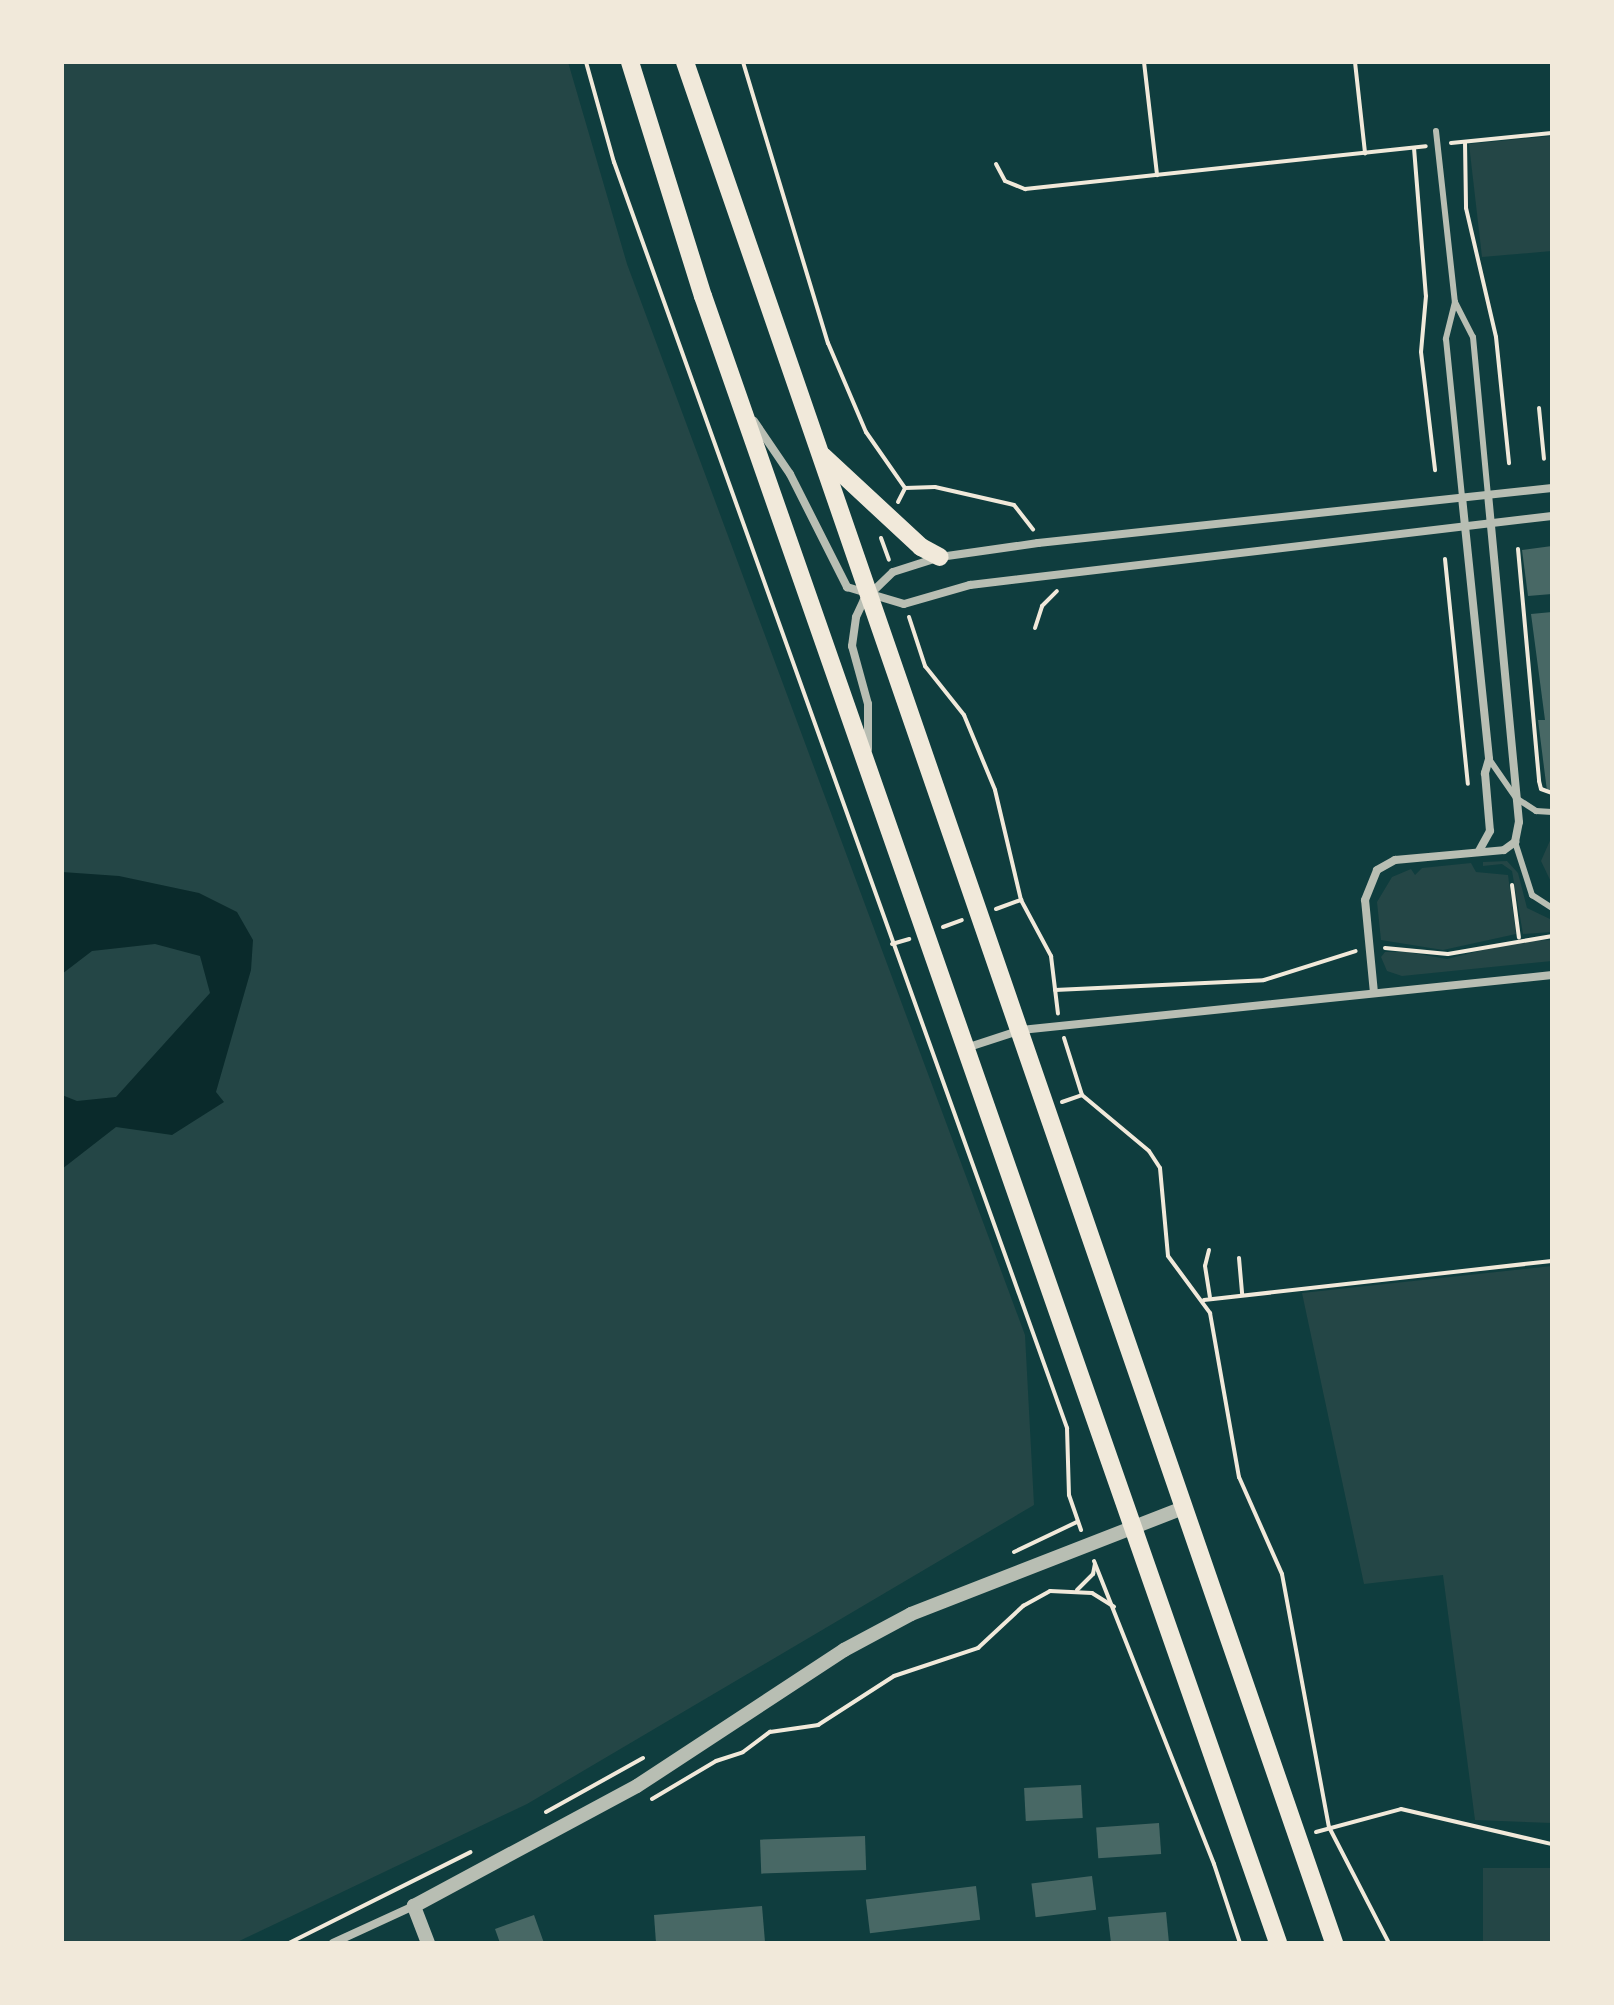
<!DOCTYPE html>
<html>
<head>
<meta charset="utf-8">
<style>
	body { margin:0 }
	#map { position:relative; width:1614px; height:2005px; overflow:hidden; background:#0f3d3e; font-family:Ubuntu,sans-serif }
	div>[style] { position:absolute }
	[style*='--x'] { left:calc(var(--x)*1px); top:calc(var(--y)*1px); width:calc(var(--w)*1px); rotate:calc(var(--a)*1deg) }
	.green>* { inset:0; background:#244646; transform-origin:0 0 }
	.water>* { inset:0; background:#0a2a2b }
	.building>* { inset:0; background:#486865; transform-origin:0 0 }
	.path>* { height:4px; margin:-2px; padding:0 2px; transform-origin:2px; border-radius:2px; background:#f1e9da }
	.service>* { height:6px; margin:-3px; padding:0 3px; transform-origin:3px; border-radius:3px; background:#b8beb3 }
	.minor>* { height:8px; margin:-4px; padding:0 4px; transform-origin:4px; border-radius:4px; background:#b8beb3 }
	.tertiary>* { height:14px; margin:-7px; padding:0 7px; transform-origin:7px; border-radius:7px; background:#b8beb3 }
	.primary>* { height:18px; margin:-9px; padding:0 9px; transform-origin:9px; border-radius:9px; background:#f1e9da }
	span { translate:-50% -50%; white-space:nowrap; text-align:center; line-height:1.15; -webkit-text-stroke:8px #f1e9da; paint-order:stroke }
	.frame { position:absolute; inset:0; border:64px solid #f1e9da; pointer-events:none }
</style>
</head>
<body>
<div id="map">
	<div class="green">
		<i style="clip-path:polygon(62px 62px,568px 62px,627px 264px,1025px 1335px,1034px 1505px,527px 1804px,235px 1943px,62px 1943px)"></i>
		<i style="clip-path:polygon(1552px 136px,1552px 251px,1482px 257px,1469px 144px)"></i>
		<i style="clip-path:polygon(1552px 836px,1552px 884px,1541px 861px)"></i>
		<i style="clip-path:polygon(1507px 861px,1518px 873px,1527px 908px,1552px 920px,1552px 932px,1523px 934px,1512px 871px,1502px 864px,1483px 866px,1483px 862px)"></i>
		<i style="clip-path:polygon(1471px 863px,1476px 872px,1508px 875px,1516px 934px,1443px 950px,1381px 940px,1377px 902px,1392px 877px,1411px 869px,1415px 875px,1422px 868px)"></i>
		<i style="clip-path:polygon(1552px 940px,1552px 961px,1402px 976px,1387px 971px,1381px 957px,1385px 952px,1407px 952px,1447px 959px,1519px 941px)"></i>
		<i style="clip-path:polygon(1552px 1266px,1552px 1823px,1475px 1820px,1443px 1575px,1364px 1584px,1302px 1293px)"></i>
		<i style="left:1552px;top:1868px;width:75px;height:69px;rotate:90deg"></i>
	</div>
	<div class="water">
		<i style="clip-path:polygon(62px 872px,119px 876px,199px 893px,237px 912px,253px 940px,251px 970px,216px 1092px,224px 1102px,172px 1135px,116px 1127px,62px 1169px,62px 1095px,77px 1101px,116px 1097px,210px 993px,200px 956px,155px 944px,92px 951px,62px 974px)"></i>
	</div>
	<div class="building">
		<i style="clip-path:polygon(1552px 546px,1552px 594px,1528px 596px,1522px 550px)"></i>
		<i style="clip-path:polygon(1552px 612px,1552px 791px,1547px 791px,1538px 720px,1545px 720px,1531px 614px)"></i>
		<i style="left:1081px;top:1785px;width:33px;height:57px;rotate:87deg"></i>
		<i style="left:1159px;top:1823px;width:31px;height:63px;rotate:86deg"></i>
		<i style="left:865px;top:1836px;width:34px;height:105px;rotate:88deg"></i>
		<i style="left:1092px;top:1876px;width:34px;height:61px;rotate:83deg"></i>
		<i style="left:976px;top:1886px;width:34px;height:111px;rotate:83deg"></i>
		<i style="clip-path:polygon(762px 1906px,765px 1942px,656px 1943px,654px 1915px)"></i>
		<i style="clip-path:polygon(1166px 1912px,1169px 1943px,1111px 1943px,1108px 1917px)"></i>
		<i style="clip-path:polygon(534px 1915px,544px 1943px,500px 1943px,495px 1929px)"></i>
	</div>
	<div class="path">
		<i style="--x:586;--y:62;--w:104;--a:74.4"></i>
		<i style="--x:614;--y:162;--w:1345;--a:70.31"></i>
		<i style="--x:1067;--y:1428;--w:67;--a:88.3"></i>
		<i style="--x:1069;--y:1495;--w:37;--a:71"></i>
		<i style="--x:743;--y:62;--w:294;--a:73.2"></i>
		<i style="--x:828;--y:343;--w:97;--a:66.9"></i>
		<i style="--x:866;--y:432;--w:68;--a:55.1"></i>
		<i style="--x:1144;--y:62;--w:114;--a:83.4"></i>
		<i style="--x:1355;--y:62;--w:92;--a:83.7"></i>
		<i style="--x:1465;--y:142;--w:66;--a:89.1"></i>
		<i style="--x:1466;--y:208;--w:132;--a:76.9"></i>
		<i style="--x:1496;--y:337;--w:127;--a:84.1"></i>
		<i style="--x:1451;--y:143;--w:101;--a:-5.7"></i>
		<i style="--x:1414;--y:148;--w:148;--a:85.4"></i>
		<i style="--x:1426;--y:296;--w:56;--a:95.1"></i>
		<i style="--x:1421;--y:352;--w:119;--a:83.2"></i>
		<i style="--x:996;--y:164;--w:19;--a:62"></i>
		<i style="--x:1005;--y:181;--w:22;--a:22"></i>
		<i style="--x:1025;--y:189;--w:403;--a:-6.1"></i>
		<i style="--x:1539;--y:408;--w:51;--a:84.4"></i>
		<i style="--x:905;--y:488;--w:30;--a:-2"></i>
		<i style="--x:935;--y:487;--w:81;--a:12.8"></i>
		<i style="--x:1014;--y:505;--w:31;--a:52"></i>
		<i style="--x:898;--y:502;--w:16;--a:-63"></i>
		<i style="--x:881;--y:538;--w:23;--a:70"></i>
		<i style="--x:1518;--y:549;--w:233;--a:84.8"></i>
		<i style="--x:1539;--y:781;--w:8;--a:76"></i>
		<i style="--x:1541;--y:789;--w:12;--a:20"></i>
		<i style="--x:1445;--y:559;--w:226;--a:84.2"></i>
		<i style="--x:909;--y:617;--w:52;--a:71.9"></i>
		<i style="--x:925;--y:666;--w:63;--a:51.5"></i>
		<i style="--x:964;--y:715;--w:81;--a:67.5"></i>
		<i style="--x:995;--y:790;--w:113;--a:76.7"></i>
		<i style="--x:1021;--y:900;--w:64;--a:61.8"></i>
		<i style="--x:1051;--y:956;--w:58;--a:83.1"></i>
		<i style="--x:1035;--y:628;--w:23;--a:-72"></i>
		<i style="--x:1042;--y:606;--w:21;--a:-45"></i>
		<i style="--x:1512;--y:885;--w:53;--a:82.5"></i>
		<i style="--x:996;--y:909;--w:27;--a:-20"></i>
		<i style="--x:943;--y:927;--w:20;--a:-20"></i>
		<i style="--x:892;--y:944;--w:18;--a:-16"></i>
		<i style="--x:1385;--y:948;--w:63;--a:5.4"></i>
		<i style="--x:1448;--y:954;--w:106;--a:-9.8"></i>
		<i style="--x:1055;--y:990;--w:209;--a:-2.7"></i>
		<i style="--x:1264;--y:980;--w:96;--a:-17.5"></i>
		<i style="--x:1064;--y:1038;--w:60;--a:72.5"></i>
		<i style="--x:1082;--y:1095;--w:87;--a:39.9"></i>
		<i style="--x:1149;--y:1151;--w:20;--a:57"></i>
		<i style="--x:1160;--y:1168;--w:88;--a:84.8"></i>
		<i style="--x:1168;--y:1256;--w:71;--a:53.6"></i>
		<i style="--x:1210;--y:1313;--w:167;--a:80"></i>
		<i style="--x:1239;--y:1477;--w:106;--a:66.1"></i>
		<i style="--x:1282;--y:1574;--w:257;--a:79.5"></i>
		<i style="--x:1329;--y:1827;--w:131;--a:62.7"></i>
		<i style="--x:1062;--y:1102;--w:21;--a:-19"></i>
		<i style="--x:1209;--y:1250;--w:16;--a:104"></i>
		<i style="--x:1205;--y:1266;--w:31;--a:81"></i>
		<i style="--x:1239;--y:1258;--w:36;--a:85"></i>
		<i style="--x:1204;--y:1300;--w:350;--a:-6.4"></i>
		<i style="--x:1014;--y:1552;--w:70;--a:-25.5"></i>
		<i style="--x:1094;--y:1561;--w:326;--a:68.4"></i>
		<i style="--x:1214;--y:1864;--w:83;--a:71.8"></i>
		<i style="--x:1077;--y:1590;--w:23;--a:-45"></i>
		<i style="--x:1093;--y:1574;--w:10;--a:-79"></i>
		<i style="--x:652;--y:1799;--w:74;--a:-30.7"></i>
		<i style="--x:716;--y:1761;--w:28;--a:-18"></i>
		<i style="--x:743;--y:1752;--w:34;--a:-37"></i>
		<i style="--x:770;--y:1732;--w:49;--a:-8.3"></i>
		<i style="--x:818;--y:1725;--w:90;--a:-32.8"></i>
		<i style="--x:894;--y:1676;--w:89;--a:-18.4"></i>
		<i style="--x:978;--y:1648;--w:62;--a:-43"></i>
		<i style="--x:1023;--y:1606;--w:31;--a:-29"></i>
		<i style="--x:1050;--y:1591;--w:42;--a:2.7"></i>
		<i style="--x:1092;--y:1593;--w:26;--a:32"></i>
		<i style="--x:546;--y:1812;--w:111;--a:-29.1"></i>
		<i style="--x:1316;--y:1832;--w:88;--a:-15.1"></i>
		<i style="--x:1401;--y:1809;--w:155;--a:13.1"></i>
		<i style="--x:289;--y:1943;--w:203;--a:-26.6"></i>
	</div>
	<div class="service">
		<i style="--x:1436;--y:131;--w:172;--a:83.7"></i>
		<i style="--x:1455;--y:302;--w:39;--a:63"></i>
		<i style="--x:1473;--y:337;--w:159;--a:84.6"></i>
		<i style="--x:1455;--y:302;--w:38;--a:104"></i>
		<i style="--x:1446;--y:339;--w:159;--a:84.2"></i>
		<i style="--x:1489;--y:759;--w:47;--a:55.3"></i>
		<i style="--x:1516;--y:798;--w:24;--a:33"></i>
		<i style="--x:1536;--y:811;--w:16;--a:4"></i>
		<i style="--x:1515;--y:842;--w:56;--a:72.2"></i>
		<i style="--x:1532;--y:895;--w:24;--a:33"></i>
	</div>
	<div class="minor">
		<i style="--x:754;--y:421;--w:64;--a:55.8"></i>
		<i style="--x:790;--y:474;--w:127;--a:63.2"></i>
		<i style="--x:847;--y:587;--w:59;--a:16.6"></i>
		<i style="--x:904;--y:604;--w:69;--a:-16.1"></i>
		<i style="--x:970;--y:585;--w:586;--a:-6.76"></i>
		<i style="--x:1462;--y:497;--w:263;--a:84.1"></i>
		<i style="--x:1489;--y:759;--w:15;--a:106"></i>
		<i style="--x:1485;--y:773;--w:58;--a:85.1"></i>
		<i style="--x:1490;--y:831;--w:23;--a:119"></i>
		<i style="--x:868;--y:749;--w:45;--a:-90"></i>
		<i style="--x:868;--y:704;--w:60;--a:-105.4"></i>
		<i style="--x:852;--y:646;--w:29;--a:-82"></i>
		<i style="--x:856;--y:617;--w:19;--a:-65"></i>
		<i style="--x:864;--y:600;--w:40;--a:-44"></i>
		<i style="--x:893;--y:572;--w:49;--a:-17.7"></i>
		<i style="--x:940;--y:557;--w:99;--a:-8.1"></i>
		<i style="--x:1038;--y:543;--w:517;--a:-6.11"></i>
		<i style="--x:1374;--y:993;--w:93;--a:-95.5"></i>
		<i style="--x:1365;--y:900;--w:32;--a:-68"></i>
		<i style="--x:1377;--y:870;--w:21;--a:-29"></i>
		<i style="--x:1395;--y:860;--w:109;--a:-5.2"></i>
		<i style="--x:1504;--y:850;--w:14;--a:-36"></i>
		<i style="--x:1515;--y:842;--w:20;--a:-79"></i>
		<i style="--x:1519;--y:822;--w:328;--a:-95.4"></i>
		<i style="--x:966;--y:1048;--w:58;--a:-18.1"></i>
		<i style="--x:1021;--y:1030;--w:534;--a:-5.91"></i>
		<i style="--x:333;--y:1943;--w:89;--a:-24.6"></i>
	</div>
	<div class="tertiary">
		<i style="--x:428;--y:1943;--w:40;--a:-111"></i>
		<i style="--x:414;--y:1906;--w:253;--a:-28.3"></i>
		<i style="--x:637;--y:1786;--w:248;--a:-33.3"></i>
		<i style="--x:844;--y:1650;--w:76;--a:-28.2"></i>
		<i style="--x:911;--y:1614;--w:294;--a:-21.3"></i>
	</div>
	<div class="primary">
		<i style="--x:630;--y:62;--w:245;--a:72.7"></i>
		<i style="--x:703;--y:296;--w:1744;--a:70.75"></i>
		<i style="--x:685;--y:62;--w:1990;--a:70.96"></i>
		<i style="--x:823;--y:456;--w:134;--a:42.9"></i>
		<i style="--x:921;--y:547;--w:21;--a:28"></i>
	</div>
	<div class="frame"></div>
</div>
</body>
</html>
